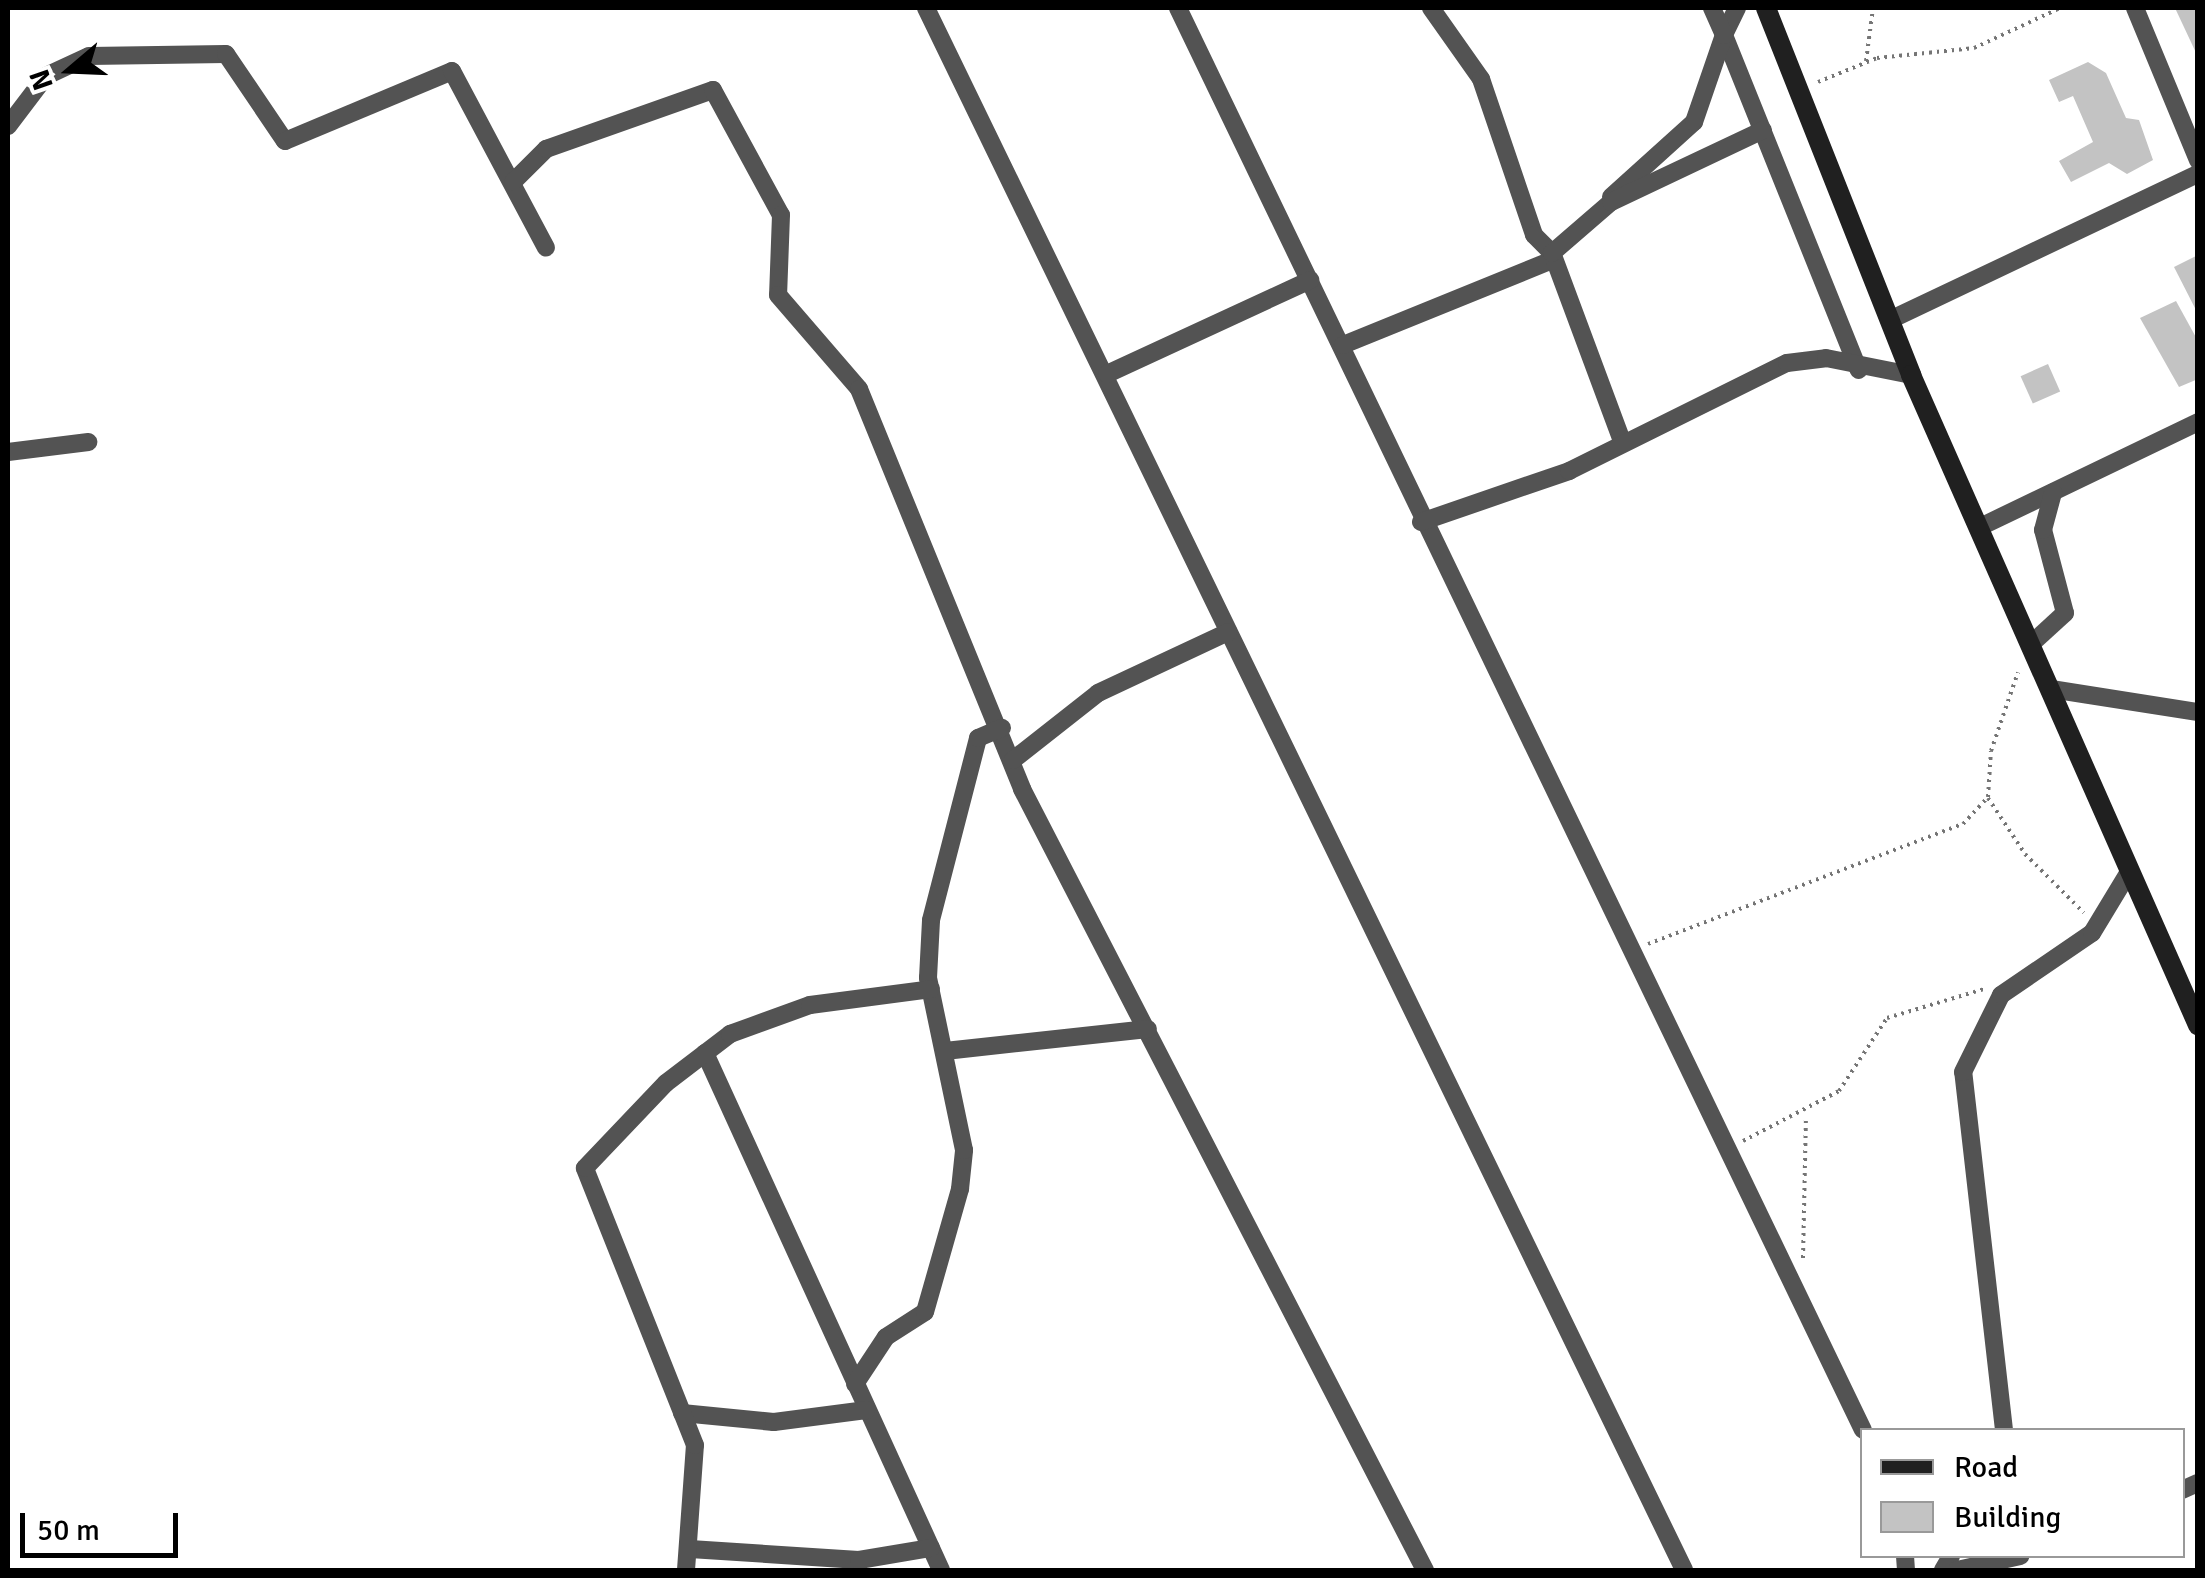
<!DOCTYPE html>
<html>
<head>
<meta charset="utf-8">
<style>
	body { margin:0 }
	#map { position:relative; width:2205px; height:1578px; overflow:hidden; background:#fff; font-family:Signika,sans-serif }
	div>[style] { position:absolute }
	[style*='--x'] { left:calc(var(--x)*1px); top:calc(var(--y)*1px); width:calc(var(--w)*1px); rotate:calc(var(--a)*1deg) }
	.building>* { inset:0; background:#c3c3c3; transform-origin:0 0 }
	.path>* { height:4px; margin-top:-2px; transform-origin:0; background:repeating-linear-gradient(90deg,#757575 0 2.5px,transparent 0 7.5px) }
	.minor>* { height:18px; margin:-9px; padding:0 9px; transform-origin:9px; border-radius:9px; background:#535353 }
	.secondary>* { height:20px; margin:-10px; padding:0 10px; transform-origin:10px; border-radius:10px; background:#202020 }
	span { translate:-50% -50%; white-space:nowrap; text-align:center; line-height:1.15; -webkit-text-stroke:10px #fff; paint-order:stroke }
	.frame { position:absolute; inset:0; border:10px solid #000; pointer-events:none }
	.legend { position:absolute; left:1860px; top:1428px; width:325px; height:130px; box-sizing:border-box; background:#fff; border:2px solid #999; margin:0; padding:12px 18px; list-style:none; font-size:30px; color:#000 }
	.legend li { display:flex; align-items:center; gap:20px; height:50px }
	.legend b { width:50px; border:2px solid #999 }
	.north { position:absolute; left:20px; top:20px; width:100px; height:100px; -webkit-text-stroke:8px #fff; paint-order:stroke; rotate:251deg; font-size:28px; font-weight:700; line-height:40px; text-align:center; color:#000 }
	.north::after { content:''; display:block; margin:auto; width:35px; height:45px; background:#000; clip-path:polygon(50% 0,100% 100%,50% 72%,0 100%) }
	.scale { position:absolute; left:20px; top:1513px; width:158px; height:45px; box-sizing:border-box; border:5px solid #000; border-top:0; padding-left:12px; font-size:30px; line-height:35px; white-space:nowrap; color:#000; -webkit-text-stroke:8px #fff; paint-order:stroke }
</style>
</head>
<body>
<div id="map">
	<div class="building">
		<i style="clip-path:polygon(2175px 8px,2198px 8px,2198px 57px)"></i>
		<i style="clip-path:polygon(2088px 62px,2106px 73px,2126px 118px,2139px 120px,2153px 160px,2127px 174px,2109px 163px,2071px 182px,2059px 161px,2093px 142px,2073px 96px,2059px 102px,2049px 80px)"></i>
		<i style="clip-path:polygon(2198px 255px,2198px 314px,2174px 267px)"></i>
		<i style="clip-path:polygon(2176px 301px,2198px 341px,2198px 379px,2179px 387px,2140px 318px)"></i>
		<i style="left:2048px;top:364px;width:30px;height:30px;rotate:66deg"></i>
	</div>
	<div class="path">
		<i style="--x:1866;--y:61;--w:53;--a:-82.5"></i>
		<i style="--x:1818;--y:82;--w:64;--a:-22.1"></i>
		<i style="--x:1877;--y:58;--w:98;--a:-5.9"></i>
		<i style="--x:1974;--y:48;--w:95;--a:-24.9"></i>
		<i style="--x:1988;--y:798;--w:67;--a:56.5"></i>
		<i style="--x:2025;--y:854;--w:83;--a:45"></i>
		<i style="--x:1648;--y:944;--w:337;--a:-20.9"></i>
		<i style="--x:1963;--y:824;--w:37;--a:-47"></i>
		<i style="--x:1988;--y:797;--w:46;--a:-86.3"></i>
		<i style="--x:1991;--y:751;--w:83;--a:-71.1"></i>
		<i style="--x:1743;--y:1141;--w:108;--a:-27.5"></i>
		<i style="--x:1839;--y:1091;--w:87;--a:-56.7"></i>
		<i style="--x:1887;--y:1018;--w:101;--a:-16.6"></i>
		<i style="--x:1803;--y:1258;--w:142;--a:-88.8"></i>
	</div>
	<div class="minor">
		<i style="--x:926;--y:8;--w:1736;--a:64.11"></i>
		<i style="--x:1178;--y:8;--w:1578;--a:64.28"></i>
		<i style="--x:1431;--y:8;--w:87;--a:54.8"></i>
		<i style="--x:1481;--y:79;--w:165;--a:71.2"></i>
		<i style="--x:1534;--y:235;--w:25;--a:45"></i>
		<i style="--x:1737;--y:8;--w:30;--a:116"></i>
		<i style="--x:1724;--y:35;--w:361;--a:68.1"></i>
		<i style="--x:2135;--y:8;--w:165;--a:67.5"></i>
		<i style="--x:8;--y:126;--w:63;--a:-52.8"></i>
		<i style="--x:46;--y:76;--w:47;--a:-24.9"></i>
		<i style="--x:89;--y:56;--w:137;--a:-0.8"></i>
		<i style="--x:226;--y:54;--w:105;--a:55.9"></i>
		<i style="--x:285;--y:141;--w:181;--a:-22.7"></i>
		<i style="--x:452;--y:71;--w:200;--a:62"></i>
		<i style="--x:513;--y:182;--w:47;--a:-45"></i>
		<i style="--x:546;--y:149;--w:177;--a:-19.5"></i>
		<i style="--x:713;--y:90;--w:142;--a:61.5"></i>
		<i style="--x:781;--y:215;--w:80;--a:92.1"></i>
		<i style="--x:778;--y:295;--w:124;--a:49.2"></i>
		<i style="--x:859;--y:389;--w:432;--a:67.8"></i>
		<i style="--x:1022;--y:789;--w:879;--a:62.71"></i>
		<i style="--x:1611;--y:197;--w:112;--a:-42.1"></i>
		<i style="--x:1694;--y:122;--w:92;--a:-71"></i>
		<i style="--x:1724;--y:35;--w:30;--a:-114"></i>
		<i style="--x:1892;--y:319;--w:339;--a:-25.4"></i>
		<i style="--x:1343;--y:345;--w:226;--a:-22.1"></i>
		<i style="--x:1107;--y:374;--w:224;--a:-24.8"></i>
		<i style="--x:1622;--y:441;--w:201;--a:-110.4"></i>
		<i style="--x:1552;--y:253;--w:78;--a:-40.8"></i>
		<i style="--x:1611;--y:202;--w:168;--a:-25.3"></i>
		<i style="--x:8;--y:452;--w:81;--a:-7.1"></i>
		<i style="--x:1421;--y:522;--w:157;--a:-19"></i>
		<i style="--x:1569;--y:471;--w:243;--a:-26.4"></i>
		<i style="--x:1787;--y:363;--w:39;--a:-7"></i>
		<i style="--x:1826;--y:358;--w:87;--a:11.3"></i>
		<i style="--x:1980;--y:527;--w:242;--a:-25.7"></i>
		<i style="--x:2031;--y:644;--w:46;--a:-42.4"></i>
		<i style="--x:2065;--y:613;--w:86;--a:-104.8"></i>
		<i style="--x:2043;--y:530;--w:39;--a:-75"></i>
		<i style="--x:2051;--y:689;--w:149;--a:8.9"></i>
		<i style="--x:1013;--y:760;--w:108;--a:-38.2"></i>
		<i style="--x:1098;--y:693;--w:144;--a:-25.1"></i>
		<i style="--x:945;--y:1051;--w:204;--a:-6.2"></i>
		<i style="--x:705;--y:1053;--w:568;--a:65.46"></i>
		<i style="--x:855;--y:1384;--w:56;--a:-56.6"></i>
		<i style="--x:886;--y:1337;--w:46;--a:-32.7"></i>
		<i style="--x:925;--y:1312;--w:128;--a:-74.1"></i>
		<i style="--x:960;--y:1189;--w:39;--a:-84"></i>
		<i style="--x:964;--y:1150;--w:176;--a:-101.8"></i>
		<i style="--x:928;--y:978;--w:58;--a:-87"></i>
		<i style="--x:931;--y:920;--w:188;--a:-75.5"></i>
		<i style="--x:978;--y:738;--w:26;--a:-23"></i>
		<i style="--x:682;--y:1413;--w:92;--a:5.6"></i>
		<i style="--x:774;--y:1422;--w:93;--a:-7.4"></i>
		<i style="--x:2004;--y:1430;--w:360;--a:-96.5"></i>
		<i style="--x:1963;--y:1072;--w:86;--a:-63.7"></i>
		<i style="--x:2001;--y:995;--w:110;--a:-34.3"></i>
		<i style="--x:2092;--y:933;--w:71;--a:-58.8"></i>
		<i style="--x:2182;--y:1490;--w:17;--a:-24"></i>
		<i style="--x:690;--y:1549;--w:169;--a:3.7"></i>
		<i style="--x:859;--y:1560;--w:73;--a:-9.5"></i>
		<i style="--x:1905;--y:1556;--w:14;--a:86"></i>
		<i style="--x:686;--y:1570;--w:125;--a:-85.9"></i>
		<i style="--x:695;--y:1445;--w:298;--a:-111.7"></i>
		<i style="--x:585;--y:1168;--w:117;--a:-46.4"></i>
		<i style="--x:666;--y:1083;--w:81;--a:-37.4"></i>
		<i style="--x:730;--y:1034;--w:85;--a:-19.9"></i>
		<i style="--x:810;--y:1005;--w:122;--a:-7.5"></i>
		<i style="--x:1943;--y:1570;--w:16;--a:-60"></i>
		<i style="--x:1957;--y:1570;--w:65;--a:-12.5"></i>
	</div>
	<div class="secondary">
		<i style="--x:1766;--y:8;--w:395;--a:68.4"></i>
		<i style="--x:1911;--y:375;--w:711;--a:66.18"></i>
	</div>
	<div class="frame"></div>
	<ul class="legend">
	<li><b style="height:12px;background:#202020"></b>Road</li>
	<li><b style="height:28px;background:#c3c3c3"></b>Building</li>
	</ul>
	<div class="north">N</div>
	<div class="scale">50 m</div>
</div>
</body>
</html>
